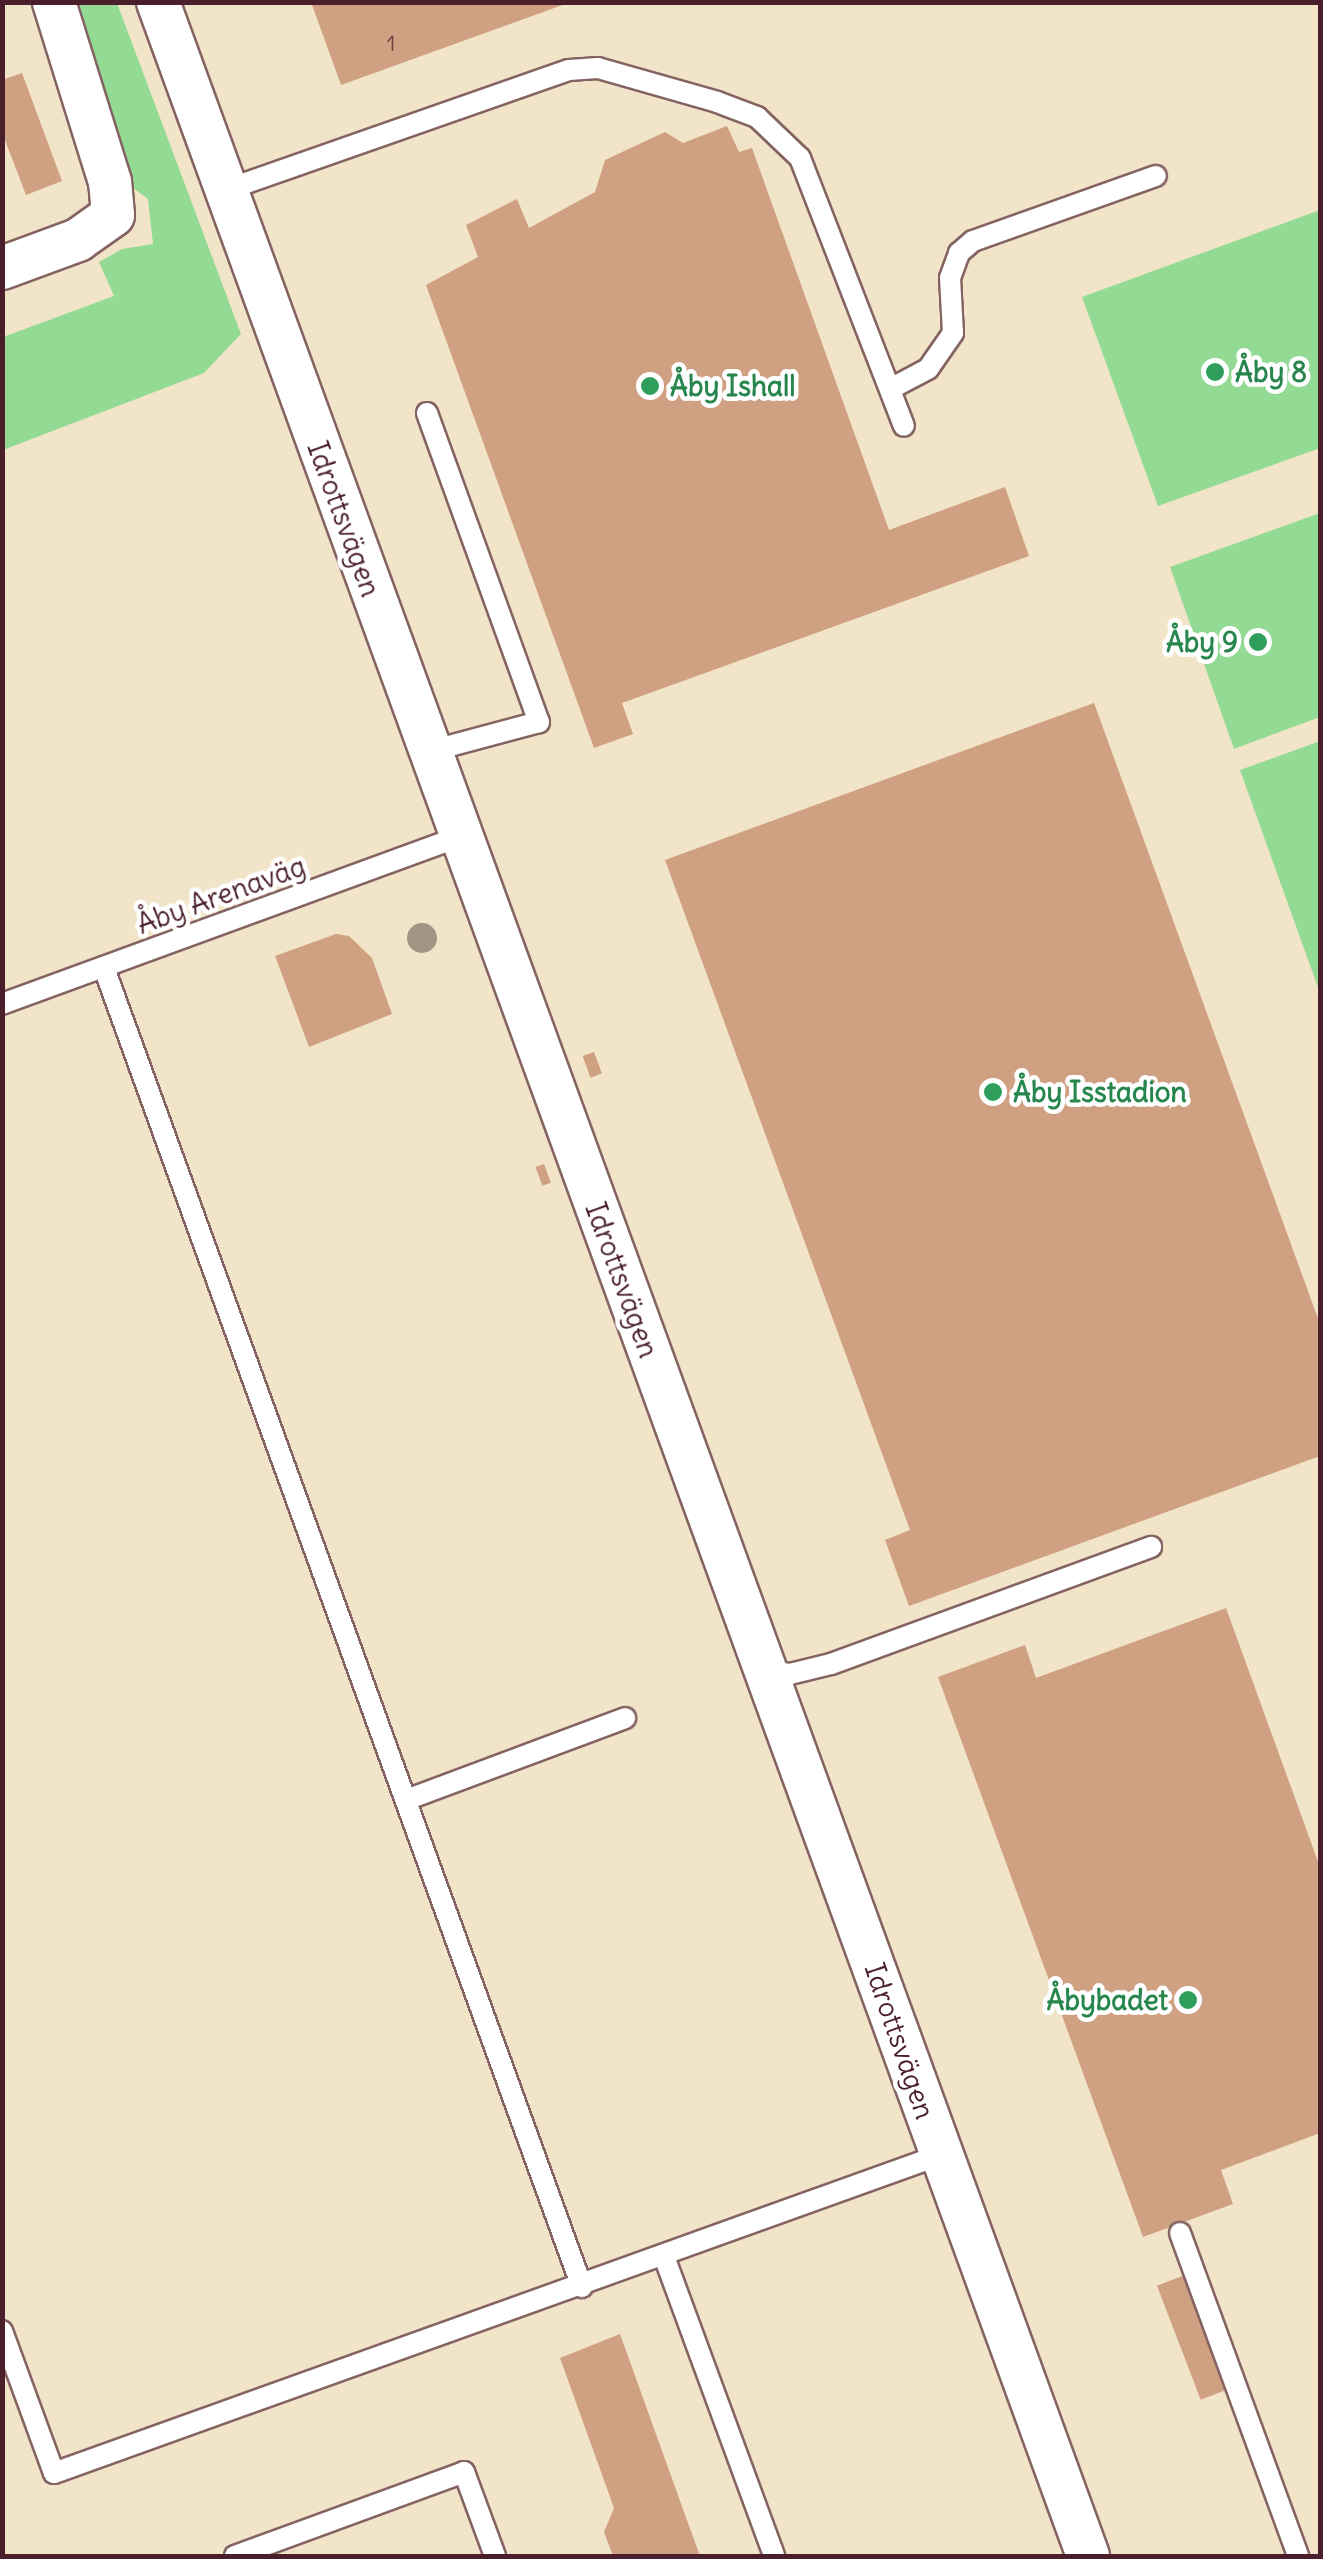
<!DOCTYPE html>
<html>
<head>
<meta charset="utf-8">
<style>
	body { margin:0 }
	#map { position:relative; width:1323px; height:2559px; overflow:hidden; background:#f1e4c8; font-family:Delius,sans-serif }
	div>[style] { position:absolute }
	[style*='--x'] { left:calc(var(--x)*1px); top:calc(var(--y)*1px); width:calc(var(--w)*1px); rotate:calc(var(--a)*1deg) }
	.green>* { inset:0; background:#93db95 }
	.building>* { inset:0; background:#d0a083; transform-origin:0 0 }
	.roads { filter:drop-shadow(2px 0 #846462) drop-shadow(-2px 0 #846462) drop-shadow(0 2px #846462) drop-shadow(0 -2px #846462) }
	.lane>* { height:20px; margin:-10px; padding:0 10px; transform-origin:10px; border-radius:10px; background:#fff }
	.street>* { height:42px; margin:-21px; padding:0 21px; transform-origin:21px; border-radius:21px; background:#fff }
	.trees>* { width:30px; height:30px; margin:-15px; border-radius:50%; background:#a19683 }
	.dots>* { width:28px; height:28px; translate:-50% -50%; box-sizing:border-box; border:5px solid #fff; border-radius:50% }
	span { translate:-50% -50%; white-space:nowrap; text-align:center; line-height:1.15; -webkit-text-stroke:9px #fff; paint-order:stroke }
	.number-label { font-size:22px; color:#6c3f41 }
	.number-label span { -webkit-text-stroke-width:0 }
	.leisure-label { font-size:28px; color:#27864d; font-weight:700 }
	.left { translate:0 -50%; text-align:left }
	.right { translate:-100% -50%; text-align:right }
	.street-label { font-size:28px; color:#4a1f2b }
	.frame { position:absolute; inset:0; border:5px solid #4a1f2b; pointer-events:none }
</style>
</head>
<body>
<div id="map">
	<div class="green">
		<i style="clip-path:polygon(69px 3px,117px 3px,241px 334px,204px 373px,3px 450px,3px 337px,114px 296px,99px 262px,122px 249px,153px 244px,148px 199px,128px 184px)"></i>
		<i style="clip-path:polygon(1320px 210px,1320px 448px,1158px 506px,1082px 297px)"></i>
		<i style="clip-path:polygon(1320px 513px,1320px 717px,1234px 749px,1170px 567px)"></i>
		<i style="clip-path:polygon(1320px 741px,1320px 993px,1240px 770px)"></i>
	</div>
	<div class="building">
		<i style="clip-path:polygon(311px 2px,568px 2px,568px 3px,341px 85px)"></i>
		<i style="clip-path:polygon(22px 73px,62px 181px,26px 195px,2px 132px,2px 80px)"></i>
		<i style="clip-path:polygon(727px 126px,739px 152px,752px 148px,889px 530px,1005px 487px,1029px 556px,622px 703px,633px 734px,594px 748px,426px 285px,478px 257px,466px 225px,517px 199px,529px 228px,595px 192px,605px 160px,665px 132px,683px 143px)"></i>
		<i style="clip-path:polygon(1094px 703px,1320px 1324px,1320px 1456px,909px 1606px,885px 1540px,910px 1530px,665px 860px)"></i>
		<i style="clip-path:polygon(336px 934px,349px 936px,372px 958px,392px 1014px,309px 1047px,275px 956px)"></i>
		<i style="left:594px;top:1052px;width:23px;height:12px;rotate:70deg"></i>
		<i style="left:544px;top:1164px;width:20px;height:9px;rotate:70deg"></i>
		<i style="clip-path:polygon(1226px 1608px,1320px 1867px,1320px 2133px,1221px 2170px,1233px 2204px,1143px 2237px,938px 1677px,1025px 1645px,1036px 1678px)"></i>
		<i style="left:1185px;top:2275px;width:122px;height:30px;rotate:69deg"></i>
		<i style="clip-path:polygon(620px 2334px,688px 2523px,700px 2556px,613px 2556px,604px 2532px,614px 2508px,560px 2358px)"></i>
	</div>
	<div class="roads">
		<div class="lane">
			<i style="--x:226;--y:190;--w:363;--a:-19.3"></i>
			<i style="--x:569;--y:70;--w:29;--a:-4"></i>
			<i style="--x:598;--y:68;--w:124;--a:15.9"></i>
			<i style="--x:717;--y:102;--w:43;--a:20.6"></i>
			<i style="--x:757;--y:117;--w:59;--a:43.6"></i>
			<i style="--x:800;--y:158;--w:287;--a:68.8"></i>
			<i style="--x:890;--y:389;--w:43;--a:-27.8"></i>
			<i style="--x:928;--y:369;--w:44;--a:-55.2"></i>
			<i style="--x:953;--y:333;--w:55;--a:-93.1"></i>
			<i style="--x:950;--y:278;--w:27;--a:-70"></i>
			<i style="--x:959;--y:253;--w:18;--a:-41"></i>
			<i style="--x:973;--y:241;--w:194;--a:-19.6"></i>
			<i style="--x:427;--y:413;--w:329;--a:70.1"></i>
			<i style="--x:539;--y:722;--w:116;--a:165"></i>
			<i style="--x:104;--y:968;--w:1403;--a:70.08"></i>
			<i style="--x:2;--y:1004;--w:486;--a:-20.1"></i>
			<i style="--x:766;--y:1671;--w:24;--a:7"></i>
			<i style="--x:790;--y:1674;--w:42;--a:-13.7"></i>
			<i style="--x:831;--y:1664;--w:341;--a:-20.1"></i>
			<i style="--x:406;--y:1800;--w:234;--a:-20.5"></i>
			<i style="--x:1180;--y:2233;--w:344;--a:69.9"></i>
			<i style="--x:665;--y:2259;--w:316;--a:69.8"></i>
			<i style="--x:2;--y:2331;--w:151;--a:69.9"></i>
			<i style="--x:54;--y:2473;--w:941;--a:-19.74"></i>
			<i style="--x:235;--y:2556;--w:244;--a:-20.1"></i>
			<i style="--x:464;--y:2472;--w:90;--a:69.7"></i>
		</div>
		<div class="street">
			<i style="--x:158;--y:2;--w:2718;--a:69.99"></i>
			<i style="--x:2;--y:268;--w:81;--a:-20.2"></i>
			<i style="--x:78;--y:240;--w:43;--a:-35.5"></i>
			<i style="--x:113;--y:215;--w:33;--a:-95"></i>
			<i style="--x:110;--y:182;--w:189;--a:-107.3"></i>
		</div>
	</div>
	<div class="trees">
		<i style="left:422px;top:938px"></i>
	</div>
	<div class="dots">
		<i style="left:1215px;top:372px;background:#2e9e5b"></i>
		<i style="left:650px;top:386px;background:#2e9e5b"></i>
		<i style="left:1258px;top:642px;background:#2e9e5b"></i>
		<i style="left:993px;top:1092px;background:#2e9e5b"></i>
		<i style="left:1188px;top:2000px;background:#2e9e5b"></i>
	</div>
	<div class="number-label">
		<span style="left:391px;top:44px">1</span>
	</div>
	<div class="leisure-label">
		<span class="left" style="left:1235px;top:372px">Åby 8</span>
		<span class="left" style="left:670px;top:386px">Åby Ishall</span>
		<span class="right" style="left:1238px;top:642px">Åby 9</span>
		<span class="left" style="left:1013px;top:1092px">Åby Isstadion</span>
		<span class="right" style="left:1168px;top:2000px">Åbybadet</span>
	</div>
	<div class="street-label">
		<span style="left:344px;top:519px;rotate:70deg">Idrottsvägen</span>
		<span style="left:221px;top:895px;rotate:-20deg">Åby Arenaväg</span>
		<span style="left:622px;top:1280px;rotate:70deg">Idrottsvägen</span>
		<span style="left:900px;top:2041px;rotate:71deg">Idrottsvägen</span>
	</div>
	<div class="frame"></div>
</div>
</body>
</html>
